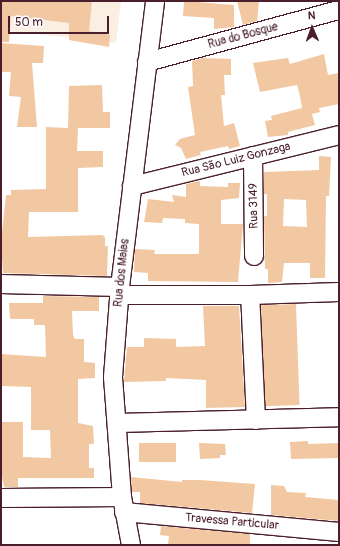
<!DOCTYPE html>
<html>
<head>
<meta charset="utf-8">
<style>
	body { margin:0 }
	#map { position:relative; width:340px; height:546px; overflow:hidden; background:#fff; font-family:Pangolin,sans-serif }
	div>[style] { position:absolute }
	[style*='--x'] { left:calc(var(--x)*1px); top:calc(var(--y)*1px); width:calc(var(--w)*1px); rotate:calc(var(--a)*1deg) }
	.built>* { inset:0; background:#fbeee3 }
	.building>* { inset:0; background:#f2c8a2; transform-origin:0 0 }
	.roads { filter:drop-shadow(1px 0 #4a1f2b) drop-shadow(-1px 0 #4a1f2b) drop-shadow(0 1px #4a1f2b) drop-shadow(0 -1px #4a1f2b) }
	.minor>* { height:18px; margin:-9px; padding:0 9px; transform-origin:9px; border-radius:9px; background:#fff }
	span { translate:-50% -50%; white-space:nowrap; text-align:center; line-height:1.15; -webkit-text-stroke:3.5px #fff; paint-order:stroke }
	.street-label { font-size:12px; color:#4a1f2b }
	.frame { position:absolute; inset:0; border:2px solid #4a1f2b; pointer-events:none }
	.north { position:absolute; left:292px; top:8px; width:40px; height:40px; -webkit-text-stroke:3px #fff; paint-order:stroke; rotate:358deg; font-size:11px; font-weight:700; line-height:16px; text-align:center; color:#4a1f2b }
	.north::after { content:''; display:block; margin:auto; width:14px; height:18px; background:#4a1f2b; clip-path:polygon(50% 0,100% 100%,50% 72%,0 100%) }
	.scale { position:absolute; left:8px; top:16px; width:101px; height:18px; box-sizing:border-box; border:2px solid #4a1f2b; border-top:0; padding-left:5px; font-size:12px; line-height:14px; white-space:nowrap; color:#4a1f2b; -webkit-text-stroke:3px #fff; paint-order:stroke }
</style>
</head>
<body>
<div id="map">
	<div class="built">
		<i style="clip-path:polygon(1px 1px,121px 1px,116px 43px,1px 30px)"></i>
	</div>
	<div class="building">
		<i style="clip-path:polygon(1px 1px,92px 1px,89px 31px,110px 35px,109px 47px,69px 40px,69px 23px,11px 16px,9px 42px,1px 42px)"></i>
		<i style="clip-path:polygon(184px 1px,234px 5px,234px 27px,214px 29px,214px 18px,183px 16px)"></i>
		<i style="clip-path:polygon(237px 1px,259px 1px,257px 21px,243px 25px)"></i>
		<i style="clip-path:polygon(1px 43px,44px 46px,43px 63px,32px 63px,37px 127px,17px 127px,21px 97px,9px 96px,11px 72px,1px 72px)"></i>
		<i style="clip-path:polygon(324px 54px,328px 75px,339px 73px,339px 104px,319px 108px,320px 112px,312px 114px,315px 125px,288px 132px,288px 135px,268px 137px,265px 121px,272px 120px,271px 116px,302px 108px,300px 96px,297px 85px,260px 92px,253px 63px,288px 58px,290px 64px)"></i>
		<i style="clip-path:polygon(203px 58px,231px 59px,231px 75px,224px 75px,225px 95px,221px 95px,224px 126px,234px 123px,240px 146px,229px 149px,228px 146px,200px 152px,201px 155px,186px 159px,181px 148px,175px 145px,180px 139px,195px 135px,188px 87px,193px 86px,192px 61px)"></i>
		<i style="clip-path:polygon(102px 85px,103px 112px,110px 112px,110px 128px,78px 128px,77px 151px,103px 151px,103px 167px,78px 168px,78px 212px,29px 212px,28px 237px,102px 235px,105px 237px,105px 246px,108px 246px,107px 276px,3px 273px,1px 242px,6px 195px,11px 195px,11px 190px,46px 189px,46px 127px,68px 128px,69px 86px)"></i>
		<i style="clip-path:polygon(evenodd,319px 156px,331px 157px,329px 196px,326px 196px,325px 278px,310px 278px,310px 263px,284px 263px,282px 282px,268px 283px,268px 269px,265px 269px,264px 216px,267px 216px,267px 194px,264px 194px,264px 172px,319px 170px,319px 156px,284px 199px,306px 200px,307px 227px,283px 226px,284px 199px)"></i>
		<i style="clip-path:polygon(200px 181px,200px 186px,228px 187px,228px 183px,240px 183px,239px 198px,221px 200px,221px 224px,243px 224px,238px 282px,148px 281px,148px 273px,134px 272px,135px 249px,155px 250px,154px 254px,199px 254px,199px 224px,185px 223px,185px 219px,163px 218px,162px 223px,144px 222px,148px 199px,174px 202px,172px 195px,186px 197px,186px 184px)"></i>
		<i style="clip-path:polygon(43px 296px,99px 297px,99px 311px,72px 311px,73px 335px,75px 339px,84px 339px,84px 362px,95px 363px,95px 378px,78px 379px,78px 423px,93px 426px,94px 444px,89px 444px,89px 468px,94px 468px,94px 478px,18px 478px,18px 487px,4px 487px,1px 471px,1px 422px,23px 422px,23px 457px,51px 458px,50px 430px,31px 430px,31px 387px,1px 386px,1px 354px,46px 357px,45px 325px,34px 325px,34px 319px,10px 319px,9px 303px,43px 303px)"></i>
		<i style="left:296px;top:304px;width:101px;height:35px;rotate:88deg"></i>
		<i style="clip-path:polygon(203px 306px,239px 306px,245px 407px,206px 408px,206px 380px,166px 378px,166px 381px,124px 382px,127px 347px,144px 347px,144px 338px,176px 339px,176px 347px,205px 346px)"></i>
		<i style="clip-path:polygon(308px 441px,308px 444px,339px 443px,339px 458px,291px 459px,290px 442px)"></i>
		<i style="left:139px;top:443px;width:37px;height:19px"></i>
		<i style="clip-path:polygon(199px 443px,225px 444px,226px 455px,220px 455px,220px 458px,200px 459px)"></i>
		<i style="clip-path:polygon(131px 477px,182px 482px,182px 480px,200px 480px,255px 484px,252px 513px,140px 503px,140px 492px,132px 492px)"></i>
		<i style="clip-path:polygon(271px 485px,284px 486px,287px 492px,306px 493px,305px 497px,339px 500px,339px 521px,271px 515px)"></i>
		<i style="clip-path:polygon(161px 526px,250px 534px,250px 545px,168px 545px,169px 536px,160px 535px)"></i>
	</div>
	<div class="roads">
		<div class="minor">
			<i style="--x:147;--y:62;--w:199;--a:-15.2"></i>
			<i style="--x:253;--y:156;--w:100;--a:89.4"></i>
			<i style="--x:132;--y:186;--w:213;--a:-13.8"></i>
			<i style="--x:1;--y:284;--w:119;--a:1.4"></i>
			<i style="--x:119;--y:295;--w:131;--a:0"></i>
			<i style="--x:256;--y:420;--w:125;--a:-92.7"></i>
			<i style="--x:250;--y:295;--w:89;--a:-1.9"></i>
			<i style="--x:117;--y:423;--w:222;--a:-1.5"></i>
			<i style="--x:1;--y:498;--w:121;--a:-0.5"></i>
			<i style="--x:124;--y:512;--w:216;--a:5.3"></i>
			<i style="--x:131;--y:545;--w:49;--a:-100.6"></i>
			<i style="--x:122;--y:497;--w:120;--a:-94.3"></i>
			<i style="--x:113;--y:377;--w:90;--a:-85.6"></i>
			<i style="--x:120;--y:287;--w:288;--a:-83"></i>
		</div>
	</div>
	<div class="street-label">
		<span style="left:243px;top:36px;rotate:-15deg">Rua do Bosque</span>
		<span style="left:236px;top:160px;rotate:-14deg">Rua São Luiz Gonzaga</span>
		<span style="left:254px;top:206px;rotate:-91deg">Rua 3149</span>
		<span style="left:122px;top:273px;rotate:-84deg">Rua dos Maias</span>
		<span style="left:232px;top:522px;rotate:5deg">Travessa Particular</span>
	</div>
	<div class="frame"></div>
	<div class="north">N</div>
	<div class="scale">50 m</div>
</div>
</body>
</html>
